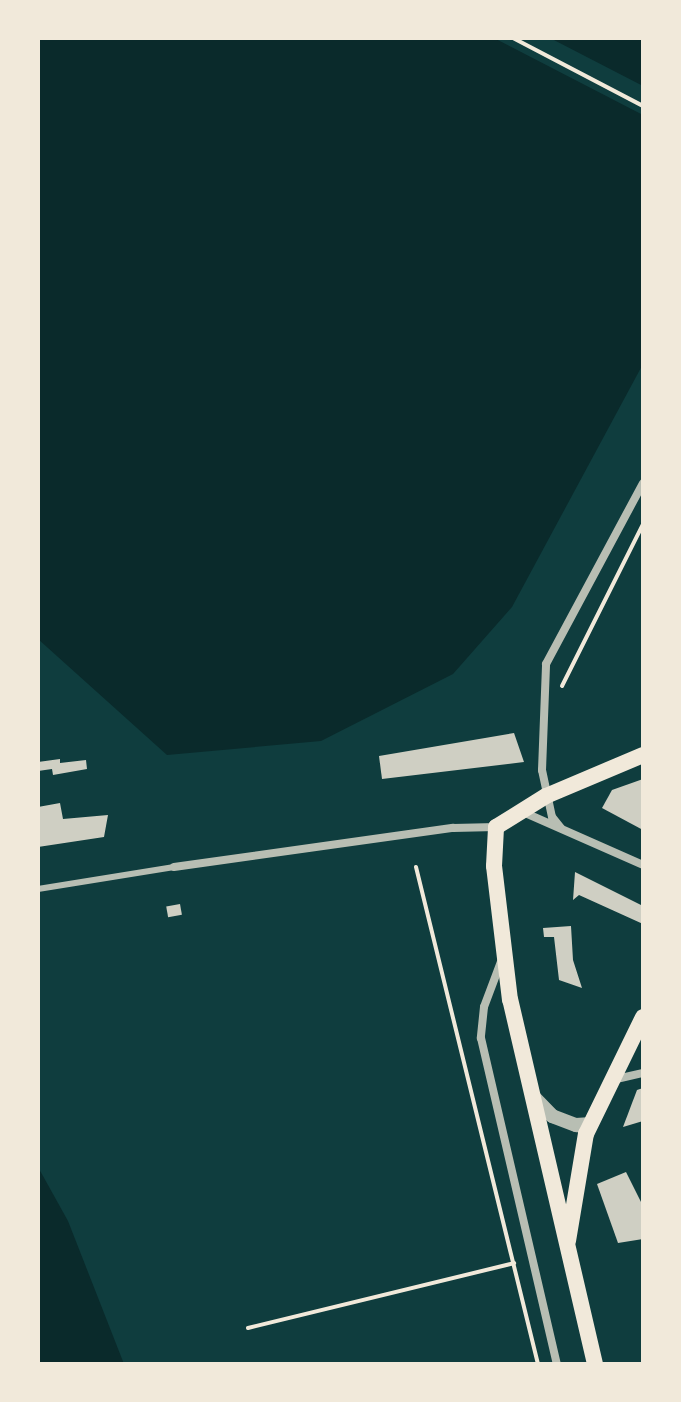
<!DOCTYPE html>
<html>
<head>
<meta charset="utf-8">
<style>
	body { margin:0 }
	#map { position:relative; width:681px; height:1402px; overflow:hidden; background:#0f3d3e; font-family:"Source Sans 3",sans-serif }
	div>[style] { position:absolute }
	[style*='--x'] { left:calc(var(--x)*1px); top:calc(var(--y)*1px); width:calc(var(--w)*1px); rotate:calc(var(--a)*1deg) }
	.water>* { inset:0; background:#0a2a2b }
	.building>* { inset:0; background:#cfcfc3; transform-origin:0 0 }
	.path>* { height:4px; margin:-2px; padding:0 2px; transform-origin:2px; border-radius:2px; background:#f1e9da }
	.service>* { height:6px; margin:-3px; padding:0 3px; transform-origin:3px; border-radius:3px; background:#b8beb3 }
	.minor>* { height:8px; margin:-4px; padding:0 4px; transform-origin:4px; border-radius:4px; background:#b8beb3 }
	.tertiary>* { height:14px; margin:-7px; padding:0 7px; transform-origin:7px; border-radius:7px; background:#b8beb3 }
	.secondary>* { height:16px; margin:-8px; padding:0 8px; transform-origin:8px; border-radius:8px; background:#f1e9da }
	span { translate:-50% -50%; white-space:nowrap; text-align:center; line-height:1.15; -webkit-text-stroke:8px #f1e9da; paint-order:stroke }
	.frame { position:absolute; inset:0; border:40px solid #f1e9da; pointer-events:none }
</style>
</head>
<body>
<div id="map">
	<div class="water">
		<i style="clip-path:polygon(38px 38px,494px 38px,643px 115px,643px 364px,512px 607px,453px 674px,321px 741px,167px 755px,38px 639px)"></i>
		<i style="clip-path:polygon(550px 38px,643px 38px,643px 86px)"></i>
		<i style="clip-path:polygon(38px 1167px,68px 1221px,124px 1364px,38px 1364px)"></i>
	</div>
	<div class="building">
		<i style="clip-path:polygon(514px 733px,524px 762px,382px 779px,379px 756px)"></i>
		<i style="clip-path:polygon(60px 759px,60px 763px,86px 760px,87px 769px,53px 775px,52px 769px,38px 771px,38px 762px)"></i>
		<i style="clip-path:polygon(643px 779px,643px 830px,602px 808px,612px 790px)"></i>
		<i style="clip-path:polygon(60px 803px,63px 819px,108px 815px,104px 837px,38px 847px,38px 807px)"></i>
		<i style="clip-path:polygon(575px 872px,643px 906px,643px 924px,579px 895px,573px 900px)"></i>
		<i style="left:180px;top:904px;width:11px;height:14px;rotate:80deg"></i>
		<i style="clip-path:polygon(571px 926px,573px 960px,582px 988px,559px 980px,554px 937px,544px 937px,543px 928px)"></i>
		<i style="clip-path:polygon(643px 1088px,643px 1121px,623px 1127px,637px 1090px)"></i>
		<i style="clip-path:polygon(626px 1172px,643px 1206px,643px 1239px,618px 1243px,597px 1184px)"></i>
	</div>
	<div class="path">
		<i style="--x:513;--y:38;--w:147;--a:27.6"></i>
		<i style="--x:562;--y:686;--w:181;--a:-63.4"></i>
		<i style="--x:416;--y:867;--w:512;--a:76.21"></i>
		<i style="--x:248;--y:1328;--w:274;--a:-13.7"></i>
	</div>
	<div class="service">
		<i style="--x:38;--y:889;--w:138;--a:-9.2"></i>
	</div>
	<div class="minor">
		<i style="--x:523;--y:812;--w:131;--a:23.8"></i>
		<i style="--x:561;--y:828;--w:14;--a:-129"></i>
		<i style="--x:552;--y:817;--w:48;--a:-102"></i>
		<i style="--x:542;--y:770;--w:106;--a:-87.8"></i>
		<i style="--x:546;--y:664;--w:205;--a:-61.8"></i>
		<i style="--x:174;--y:867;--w:282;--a:-8"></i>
		<i style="--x:453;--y:828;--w:43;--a:-1.3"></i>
		<i style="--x:502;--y:959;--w:51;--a:110.6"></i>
		<i style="--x:484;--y:1007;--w:31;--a:96"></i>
		<i style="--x:481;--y:1038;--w:335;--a:76.9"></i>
		<i style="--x:612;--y:1080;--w:32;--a:-13"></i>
	</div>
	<div class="tertiary">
		<i style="--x:533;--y:1096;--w:28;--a:46"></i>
		<i style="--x:552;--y:1116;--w:26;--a:21"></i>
		<i style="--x:576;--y:1125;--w:15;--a:-4"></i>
	</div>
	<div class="secondary">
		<i style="--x:568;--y:1241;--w:109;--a:-80.5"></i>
		<i style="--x:586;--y:1134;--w:130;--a:-64"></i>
		<i style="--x:595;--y:1364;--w:374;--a:-103.1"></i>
		<i style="--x:510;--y:1000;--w:135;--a:-96.8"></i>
		<i style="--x:494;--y:866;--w:39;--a:-87"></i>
		<i style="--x:496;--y:827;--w:59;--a:-31.8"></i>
		<i style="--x:546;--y:796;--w:105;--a:-22.9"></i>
	</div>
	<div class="frame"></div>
</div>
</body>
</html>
